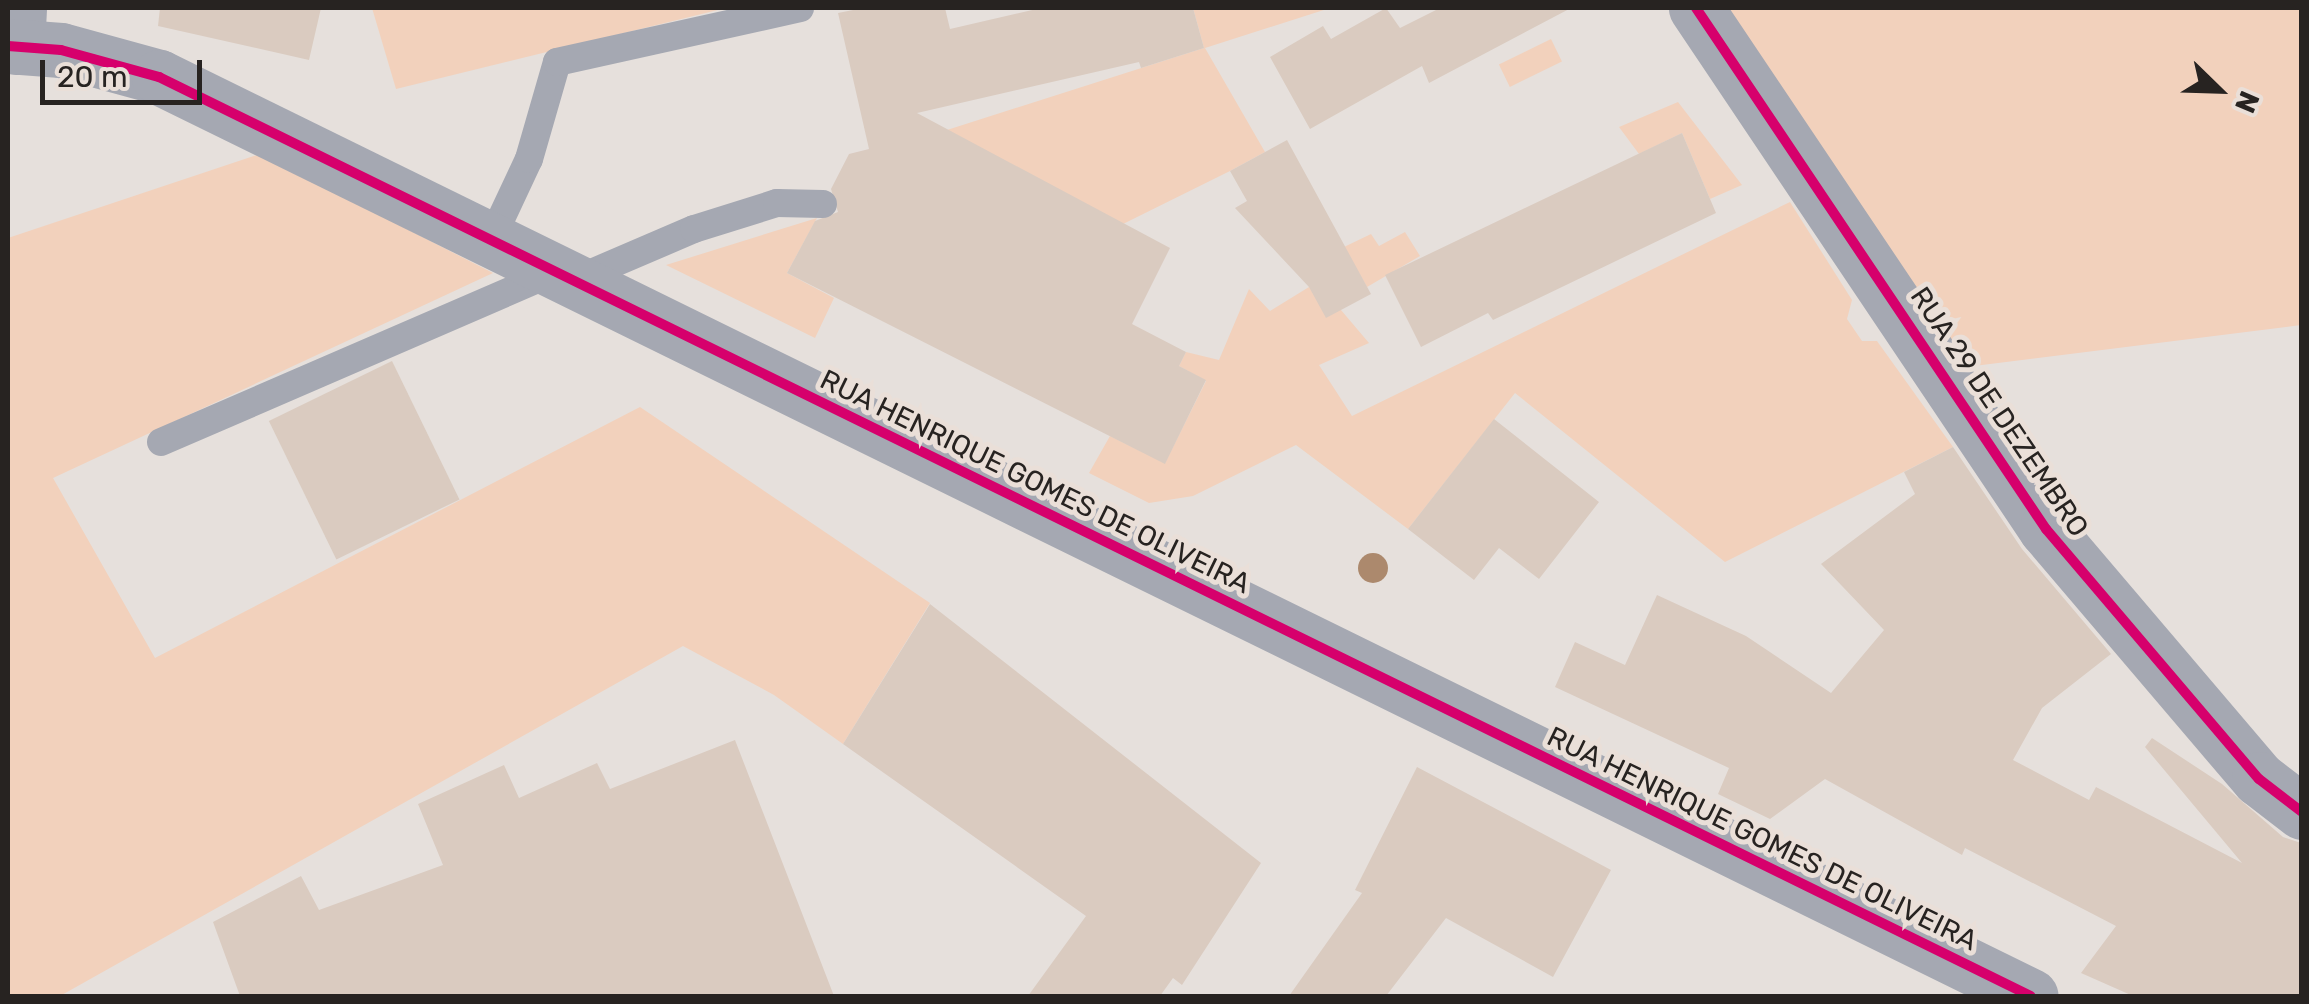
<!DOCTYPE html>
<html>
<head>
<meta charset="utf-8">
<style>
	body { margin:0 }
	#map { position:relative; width:2309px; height:1004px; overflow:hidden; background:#e6e0dc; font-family:Rubik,sans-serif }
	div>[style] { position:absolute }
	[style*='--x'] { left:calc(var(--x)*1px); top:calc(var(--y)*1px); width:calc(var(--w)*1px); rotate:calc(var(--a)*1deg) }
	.green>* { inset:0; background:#f2d1bc; transform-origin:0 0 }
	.building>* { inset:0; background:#dacbc0; transform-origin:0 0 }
	.service>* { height:28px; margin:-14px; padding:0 14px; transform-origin:14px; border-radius:14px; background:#a5a8b2 }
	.minor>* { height:55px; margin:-27.5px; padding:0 27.5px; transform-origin:27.5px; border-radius:27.5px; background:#a5a8b2 }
	.tertiary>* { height:55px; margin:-27.5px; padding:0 27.5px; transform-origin:27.5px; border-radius:27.5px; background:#a5a8b2 }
	.cycleway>* { height:10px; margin:-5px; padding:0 5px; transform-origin:5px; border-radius:5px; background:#d6006c }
	.trees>* { width:30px; height:30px; margin:-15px; border-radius:50%; background:#ac896d }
	span { translate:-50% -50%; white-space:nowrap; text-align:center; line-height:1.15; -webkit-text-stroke:10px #eadfd8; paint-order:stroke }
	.street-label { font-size:28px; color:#272321 }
	.frame { position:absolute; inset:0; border:10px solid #272321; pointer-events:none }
	.north { position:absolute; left:2169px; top:40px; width:100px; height:100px; -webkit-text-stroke:8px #eadfd8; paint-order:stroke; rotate:113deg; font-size:28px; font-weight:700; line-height:40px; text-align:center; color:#272321 }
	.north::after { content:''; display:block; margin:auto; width:35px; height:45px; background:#272321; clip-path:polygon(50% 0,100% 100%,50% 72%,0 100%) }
	.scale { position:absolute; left:40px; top:60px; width:162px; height:45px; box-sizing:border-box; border:5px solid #272321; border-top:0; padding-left:12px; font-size:30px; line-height:35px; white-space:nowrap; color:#272321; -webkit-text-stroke:8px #eadfd8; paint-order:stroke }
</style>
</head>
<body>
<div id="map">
	<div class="green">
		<i style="clip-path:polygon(372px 8px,726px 8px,396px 89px)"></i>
		<i style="clip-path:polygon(1193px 8px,1330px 8px,1205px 48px,1265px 152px,1230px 171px,1123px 224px,947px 130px,1204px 48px)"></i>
		<i style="clip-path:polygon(1696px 8px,2301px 8px,2301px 325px,1942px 370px)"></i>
		<i style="left:1551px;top:39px;width:25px;height:58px;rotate:64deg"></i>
		<i style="clip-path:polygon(1678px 102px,1742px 185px,1710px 199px,1682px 133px,1639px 154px,1619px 127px)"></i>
		<i style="clip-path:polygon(260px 154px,493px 273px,53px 478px,155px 658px,640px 407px,930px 603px,843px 744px,774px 695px,683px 646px,60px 996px,8px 996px,8px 238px)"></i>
		<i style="clip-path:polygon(1790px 202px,1852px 300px,1847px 319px,1862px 341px,1877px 341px,1953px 447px,1725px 562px,1515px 393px,1408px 529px,1296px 445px,1193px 496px,1149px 503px,1089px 473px,1110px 436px,1165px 463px,1206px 381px,1179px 366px,1186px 352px,1219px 360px,1249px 289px,1270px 311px,1309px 287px,1341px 310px,1369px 343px,1319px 365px,1352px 416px)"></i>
		<i style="clip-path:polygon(817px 218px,787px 273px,834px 298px,815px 338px,666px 265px)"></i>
		<i style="clip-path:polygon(1405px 232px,1420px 256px,1367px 287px,1344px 247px,1371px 234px,1379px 246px)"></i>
	</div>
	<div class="building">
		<i style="clip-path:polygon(160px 8px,321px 8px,309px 60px,158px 26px)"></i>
		<i style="clip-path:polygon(863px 8px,945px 8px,950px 29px,1041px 8px,1193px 8px,1204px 48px,1141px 68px,1139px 62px,917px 113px,1170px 248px,1132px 324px,1186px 352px,1179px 366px,1206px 380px,1165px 464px,787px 273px,815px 221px,838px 212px,831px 189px,849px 154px,869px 149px,838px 13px)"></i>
		<i style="clip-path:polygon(1386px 8px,1400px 28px,1440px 8px,1571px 8px,1429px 83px,1422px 66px,1310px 129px,1270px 57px,1323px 26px,1331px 39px)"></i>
		<i style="clip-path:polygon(1682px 133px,1716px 213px,1493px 320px,1488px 313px,1421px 347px,1385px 275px)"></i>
		<i style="clip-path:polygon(1287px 140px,1371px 294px,1326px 318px,1309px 287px,1235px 208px,1247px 201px,1230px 171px)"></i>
		<i style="left:392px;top:361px;width:154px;height:137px;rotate:64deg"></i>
		<i style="clip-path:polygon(1494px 419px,1599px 502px,1539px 579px,1499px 548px,1474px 580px,1408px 529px)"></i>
		<i style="clip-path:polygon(1953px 447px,2022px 549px,2111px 654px,2042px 708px,2013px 760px,2089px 800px,2096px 787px,2242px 863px,2145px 747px,2152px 738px,2222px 784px,2283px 837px,2301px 843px,2302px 996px,2133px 996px,2081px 973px,2116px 926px,1965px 848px,1962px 855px,1825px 779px,1770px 819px,1718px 794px,1729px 768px,1555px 687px,1575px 642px,1625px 665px,1657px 595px,1746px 636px,1831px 693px,1884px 630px,1821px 564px,1915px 494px,1904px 472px)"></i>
		<i style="clip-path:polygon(930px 604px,1261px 863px,1182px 985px,1173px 978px,1160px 996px,1028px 996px,1086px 916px,843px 744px)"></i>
		<i style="clip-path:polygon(735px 740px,834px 996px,240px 996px,213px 922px,301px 876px,319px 910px,443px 865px,418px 804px,504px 765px,519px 798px,597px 763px,610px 789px)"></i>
		<i style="clip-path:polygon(1417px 767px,1611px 870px,1553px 977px,1446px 918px,1386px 996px,1289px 996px,1362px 893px,1355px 890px)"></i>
	</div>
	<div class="service">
		<i style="--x:491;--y:240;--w:89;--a:-64.9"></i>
		<i style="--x:529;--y:159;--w:101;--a:-73.9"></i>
		<i style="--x:557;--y:62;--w:249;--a:-12.5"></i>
		<i style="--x:575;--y:280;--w:129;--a:-23.2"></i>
		<i style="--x:694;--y:229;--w:87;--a:-17.4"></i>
		<i style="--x:777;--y:203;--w:46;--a:1.2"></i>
		<i style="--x:161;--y:442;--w:428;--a:-23.4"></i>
	</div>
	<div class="minor">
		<i style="--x:1696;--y:8;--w:628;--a:56.11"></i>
		<i style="--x:2046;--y:529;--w:328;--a:49.6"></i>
		<i style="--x:2259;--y:779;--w:54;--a:37.5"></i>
		<i style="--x:17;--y:47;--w:39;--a:-87"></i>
	</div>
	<div class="tertiary">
		<i style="--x:8;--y:46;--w:53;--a:4.3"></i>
		<i style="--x:61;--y:50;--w:102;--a:15.4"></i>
		<i style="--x:159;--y:77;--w:2085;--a:26.15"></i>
	</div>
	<div class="cycleway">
		<i style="--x:1696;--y:8;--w:628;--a:56.11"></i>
		<i style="--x:2046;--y:529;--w:328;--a:49.6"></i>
		<i style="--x:2259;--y:779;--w:54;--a:37.5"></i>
		<i style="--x:8;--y:46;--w:53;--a:4.3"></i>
		<i style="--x:61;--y:50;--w:102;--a:15.4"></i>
		<i style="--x:159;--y:77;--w:2085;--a:26.15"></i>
	</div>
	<div class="trees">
		<i style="left:1373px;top:568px"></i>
	</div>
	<div class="street-label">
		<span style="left:1999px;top:412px;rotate:56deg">RUA 29 DE DEZEMBRO</span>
		<span style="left:1035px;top:482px;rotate:26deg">RUA HENRIQUE GOMES DE OLIVEIRA</span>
		<span style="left:1762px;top:839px;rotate:26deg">RUA HENRIQUE GOMES DE OLIVEIRA</span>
	</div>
	<div class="frame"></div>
	<div class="north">N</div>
	<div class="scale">20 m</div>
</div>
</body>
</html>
